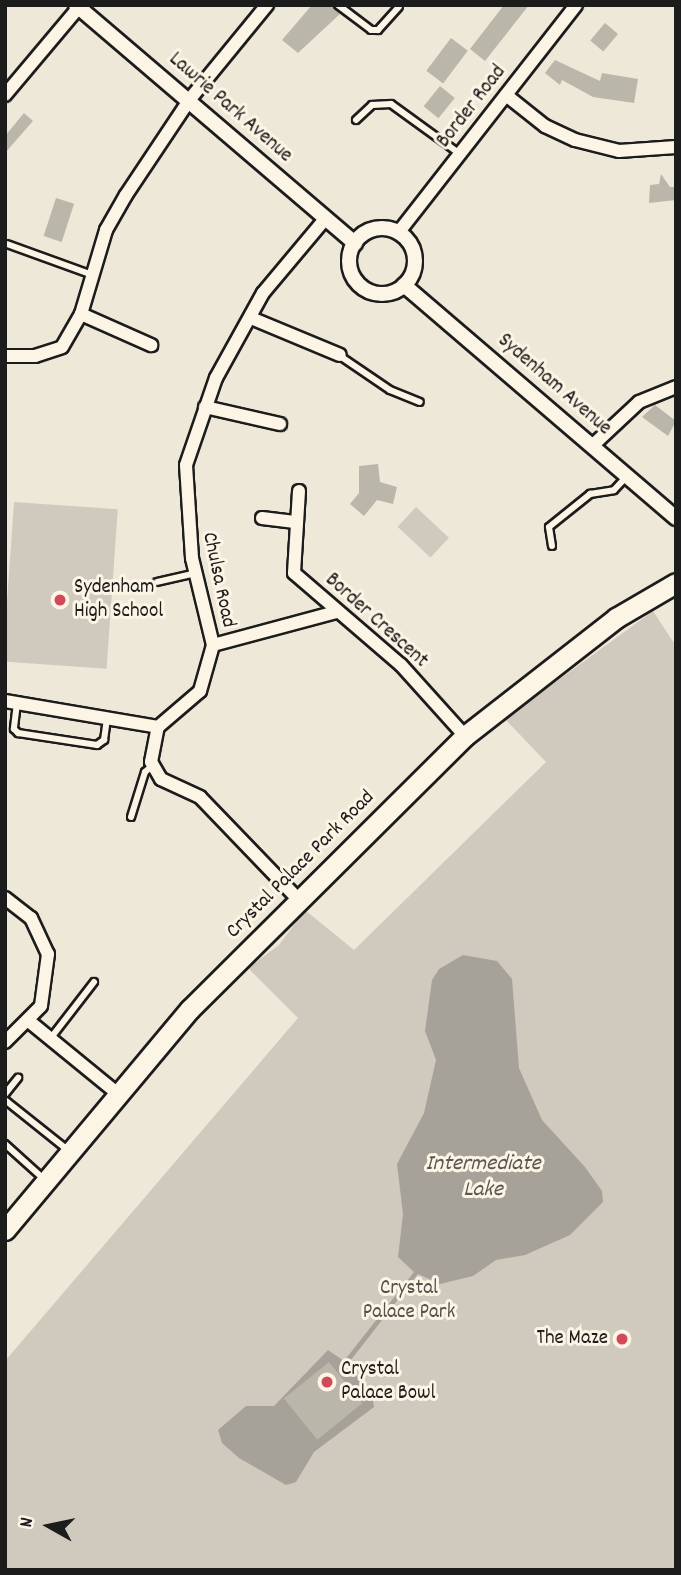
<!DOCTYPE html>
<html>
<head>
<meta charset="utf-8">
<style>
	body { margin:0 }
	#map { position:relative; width:681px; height:1575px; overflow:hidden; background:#eee8d9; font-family:Dekko,sans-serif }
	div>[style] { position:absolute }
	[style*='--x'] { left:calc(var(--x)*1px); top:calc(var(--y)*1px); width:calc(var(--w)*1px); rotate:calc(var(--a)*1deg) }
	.green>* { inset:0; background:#cfcabd; transform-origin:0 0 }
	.water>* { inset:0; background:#a7a299 }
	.building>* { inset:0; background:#bab6aa; transform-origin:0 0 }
	.roads { filter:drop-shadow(2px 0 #1c1c1c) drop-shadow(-2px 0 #1c1c1c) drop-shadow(0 2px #1c1c1c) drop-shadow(0 -2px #1c1c1c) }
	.service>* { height:6px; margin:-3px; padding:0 3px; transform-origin:3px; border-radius:3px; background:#fcf5e5 }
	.minor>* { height:12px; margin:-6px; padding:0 6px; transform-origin:6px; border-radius:6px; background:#fcf5e5 }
	.tertiary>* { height:14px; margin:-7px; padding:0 7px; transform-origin:7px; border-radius:7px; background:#fcf5e5 }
	.tertiary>.ring { margin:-7px; padding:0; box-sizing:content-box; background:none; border:14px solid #fcf5e5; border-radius:50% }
	.primary>* { height:19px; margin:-9.5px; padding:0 9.5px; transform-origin:9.5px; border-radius:9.5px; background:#fcf5e5 }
	.dots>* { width:19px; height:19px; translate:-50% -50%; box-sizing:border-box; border:4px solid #fcf5e5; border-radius:50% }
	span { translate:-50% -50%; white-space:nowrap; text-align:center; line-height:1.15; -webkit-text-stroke:6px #fcf5e5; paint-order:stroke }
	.street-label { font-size:21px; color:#1c1c1c }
	.poi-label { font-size:21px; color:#1c1c1c }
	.left { translate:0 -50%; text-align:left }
	.right { translate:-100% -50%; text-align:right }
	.park-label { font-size:21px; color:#52504c }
	.water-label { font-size:23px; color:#5b5854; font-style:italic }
	.frame { position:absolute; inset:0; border:7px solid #1c1c1c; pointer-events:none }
	.north { position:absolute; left:14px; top:1491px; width:70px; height:70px; -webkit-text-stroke:5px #fcf5e5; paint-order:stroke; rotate:279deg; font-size:19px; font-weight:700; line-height:28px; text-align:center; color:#1c1c1c }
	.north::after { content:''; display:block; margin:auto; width:24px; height:32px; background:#1c1c1c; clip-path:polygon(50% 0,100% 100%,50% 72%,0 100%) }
</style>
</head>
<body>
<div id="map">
	<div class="green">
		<i style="left:14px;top:502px;width:104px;height:160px;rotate:4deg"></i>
		<i style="left:416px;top:507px;width:45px;height:27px;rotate:43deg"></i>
		<i style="clip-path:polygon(653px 611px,676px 646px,676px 1570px,5px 1570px,5px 1361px,298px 1018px,248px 968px,279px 945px,305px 910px,354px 950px,546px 762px,505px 719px)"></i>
	</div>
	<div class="water">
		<i style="clip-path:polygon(463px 955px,497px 961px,512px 979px,519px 1068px,542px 1120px,585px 1167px,602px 1191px,603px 1202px,570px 1235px,525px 1255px,496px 1260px,473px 1276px,440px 1284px,418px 1274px,347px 1365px,372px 1393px,374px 1407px,314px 1452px,296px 1482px,286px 1485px,239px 1458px,222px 1443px,218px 1430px,246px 1406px,274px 1406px,328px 1350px,344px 1361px,414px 1272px,398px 1257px,403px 1214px,397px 1164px,424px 1113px,436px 1060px,425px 1031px,432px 980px,439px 969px)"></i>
	</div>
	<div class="building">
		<i style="clip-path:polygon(312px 5px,332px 5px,340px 14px,298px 53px,282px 40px)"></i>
		<i style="clip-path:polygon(504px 5px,529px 5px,485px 61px,470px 49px)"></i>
		<i style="left:605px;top:23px;width:17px;height:23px;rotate:40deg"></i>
		<i style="left:451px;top:38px;width:21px;height:41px;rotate:37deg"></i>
		<i style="clip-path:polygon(555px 60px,600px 81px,602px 73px,638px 79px,634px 103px,593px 97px,562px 80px,560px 85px,545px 73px)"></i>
		<i style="left:440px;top:86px;width:19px;height:26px;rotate:39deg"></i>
		<i style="clip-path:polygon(24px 113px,33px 121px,5px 153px,5px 136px)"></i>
		<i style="clip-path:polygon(661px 174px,670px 187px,676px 187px,676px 200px,649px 203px,650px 185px,659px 184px)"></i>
		<i style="left:56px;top:198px;width:19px;height:40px;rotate:18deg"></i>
		<i style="clip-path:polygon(655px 405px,676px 421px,668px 436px,642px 417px)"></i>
		<i style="clip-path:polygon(378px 464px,380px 482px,397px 487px,393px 504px,377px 500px,364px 516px,350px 504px,359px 493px,359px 466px)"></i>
		<i style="left:329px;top:1362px;width:53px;height:58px;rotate:51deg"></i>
	</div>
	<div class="roads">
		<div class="service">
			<i style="--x:338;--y:5;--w:41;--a:37.1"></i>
			<i style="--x:371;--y:30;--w:7;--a:0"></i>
			<i style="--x:378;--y:30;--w:31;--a:-48"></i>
			<i style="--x:356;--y:120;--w:22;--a:-43"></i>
			<i style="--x:372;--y:105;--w:19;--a:-3"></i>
			<i style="--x:391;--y:104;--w:85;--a:35.9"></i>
			<i style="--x:7;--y:244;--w:88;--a:19.9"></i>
			<i style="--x:340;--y:356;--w:60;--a:34.2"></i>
			<i style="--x:390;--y:390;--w:32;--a:22"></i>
			<i style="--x:552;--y:546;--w:19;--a:-99"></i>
			<i style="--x:549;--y:527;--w:53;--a:-38.8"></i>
			<i style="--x:590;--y:494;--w:24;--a:-9"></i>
			<i style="--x:614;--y:490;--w:18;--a:-47"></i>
			<i style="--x:157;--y:582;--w:39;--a:-13"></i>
			<i style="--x:17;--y:703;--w:26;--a:97"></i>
			<i style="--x:14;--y:729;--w:6;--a:45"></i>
			<i style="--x:18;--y:733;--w:80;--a:8.6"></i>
			<i style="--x:97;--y:745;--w:9;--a:-36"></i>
			<i style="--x:104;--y:740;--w:22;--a:-82"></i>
			<i style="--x:131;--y:817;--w:47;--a:-72.7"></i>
			<i style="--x:145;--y:772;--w:11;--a:-41"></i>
			<i style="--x:50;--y:1039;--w:72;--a:-52.3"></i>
			<i style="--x:5;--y:1094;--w:21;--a:-51"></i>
			<i style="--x:5;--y:1100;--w:82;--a:38.6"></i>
			<i style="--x:5;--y:1144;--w:54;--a:42"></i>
		</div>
		<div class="minor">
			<i style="--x:5;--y:95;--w:115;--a:-49.9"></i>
			<i style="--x:506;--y:95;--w:50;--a:38.5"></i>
			<i style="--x:545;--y:126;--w:33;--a:25"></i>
			<i style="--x:575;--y:140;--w:45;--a:14"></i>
			<i style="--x:619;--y:151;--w:57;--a:-4"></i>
			<i style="--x:398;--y:233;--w:289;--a:-52"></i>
			<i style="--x:81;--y:314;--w:77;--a:23.9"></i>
			<i style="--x:251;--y:318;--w:96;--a:22.6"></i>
			<i style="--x:5;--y:356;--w:30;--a:0"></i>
			<i style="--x:35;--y:356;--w:28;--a:-18"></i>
			<i style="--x:62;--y:347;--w:38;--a:-60"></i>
			<i style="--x:81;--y:314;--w:88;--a:-73.4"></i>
			<i style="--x:106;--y:230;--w:40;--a:-60.3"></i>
			<i style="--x:126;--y:195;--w:115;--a:-56.3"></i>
			<i style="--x:190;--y:99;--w:122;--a:-50.7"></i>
			<i style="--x:205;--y:407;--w:77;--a:12.8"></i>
			<i style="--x:592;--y:446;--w:64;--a:-43.1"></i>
			<i style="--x:639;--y:402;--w:40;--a:-22"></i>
			<i style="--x:299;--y:491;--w:82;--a:93.5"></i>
			<i style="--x:294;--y:573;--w:141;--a:40.7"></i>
			<i style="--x:401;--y:665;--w:96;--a:48"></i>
			<i style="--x:262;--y:518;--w:31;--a:7"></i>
			<i style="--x:213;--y:645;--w:127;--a:-15"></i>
			<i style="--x:5;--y:701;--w:155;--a:9.6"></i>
			<i style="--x:5;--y:898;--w:33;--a:38"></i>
			<i style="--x:31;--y:918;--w:40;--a:65"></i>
			<i style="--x:48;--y:954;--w:52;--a:97.7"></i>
			<i style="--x:41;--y:1006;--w:51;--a:135"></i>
			<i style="--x:298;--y:899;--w:141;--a:-133.9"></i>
			<i style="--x:200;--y:797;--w:43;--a:-155.2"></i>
			<i style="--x:161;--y:779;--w:20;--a:-120"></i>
			<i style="--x:151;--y:762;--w:36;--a:-79"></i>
			<i style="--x:158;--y:727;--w:55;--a:-40.6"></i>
			<i style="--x:200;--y:691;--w:48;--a:-74.2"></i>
			<i style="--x:213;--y:645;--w:89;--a:-103.6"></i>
			<i style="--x:192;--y:558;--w:93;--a:-93.7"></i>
			<i style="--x:186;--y:465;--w:92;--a:-71"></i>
			<i style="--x:216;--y:378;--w:97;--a:-61.1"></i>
			<i style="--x:263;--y:293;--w:97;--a:-50"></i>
			<i style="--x:30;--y:1022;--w:114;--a:39.3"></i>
		</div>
		<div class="tertiary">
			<i style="--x:76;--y:5;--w:367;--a:40.5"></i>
			<i class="ring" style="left:349px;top:228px;width:52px;height:52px"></i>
			<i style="--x:404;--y:285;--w:358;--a:40.6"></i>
		</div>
		<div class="primary">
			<i style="--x:5;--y:1230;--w:288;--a:-50.1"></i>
			<i style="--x:190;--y:1009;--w:387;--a:-44.8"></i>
			<i style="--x:465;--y:736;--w:192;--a:-38"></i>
			<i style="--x:616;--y:618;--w:69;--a:-30.3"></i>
		</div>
	</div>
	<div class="dots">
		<i style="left:60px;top:600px;background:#d1495b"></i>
		<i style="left:622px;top:1339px;background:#d1495b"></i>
		<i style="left:327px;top:1382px;background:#d1495b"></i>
	</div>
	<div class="street-label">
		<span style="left:472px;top:107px;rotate:-52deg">Border Road</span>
		<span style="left:230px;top:108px;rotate:41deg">Lawrie Park Avenue</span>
		<span style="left:554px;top:385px;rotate:41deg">Sydenham Avenue</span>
		<span style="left:218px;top:580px;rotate:78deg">Chulsa Road</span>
		<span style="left:376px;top:621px;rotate:42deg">Border Crescent</span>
		<span style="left:301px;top:865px;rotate:-45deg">Crystal Palace Park Road</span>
	</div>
	<div class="poi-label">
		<span class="left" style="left:74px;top:600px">Sydenham<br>High School</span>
		<span class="right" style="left:608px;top:1339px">The Maze</span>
		<span class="left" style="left:341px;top:1382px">Crystal<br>Palace Bowl</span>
	</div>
	<div class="park-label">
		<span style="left:409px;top:1301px">Crystal<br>Palace Park</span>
	</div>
	<div class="water-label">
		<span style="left:483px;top:1178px">Intermediate<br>Lake</span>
	</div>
	<div class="frame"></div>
	<div class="north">N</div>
</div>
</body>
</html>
